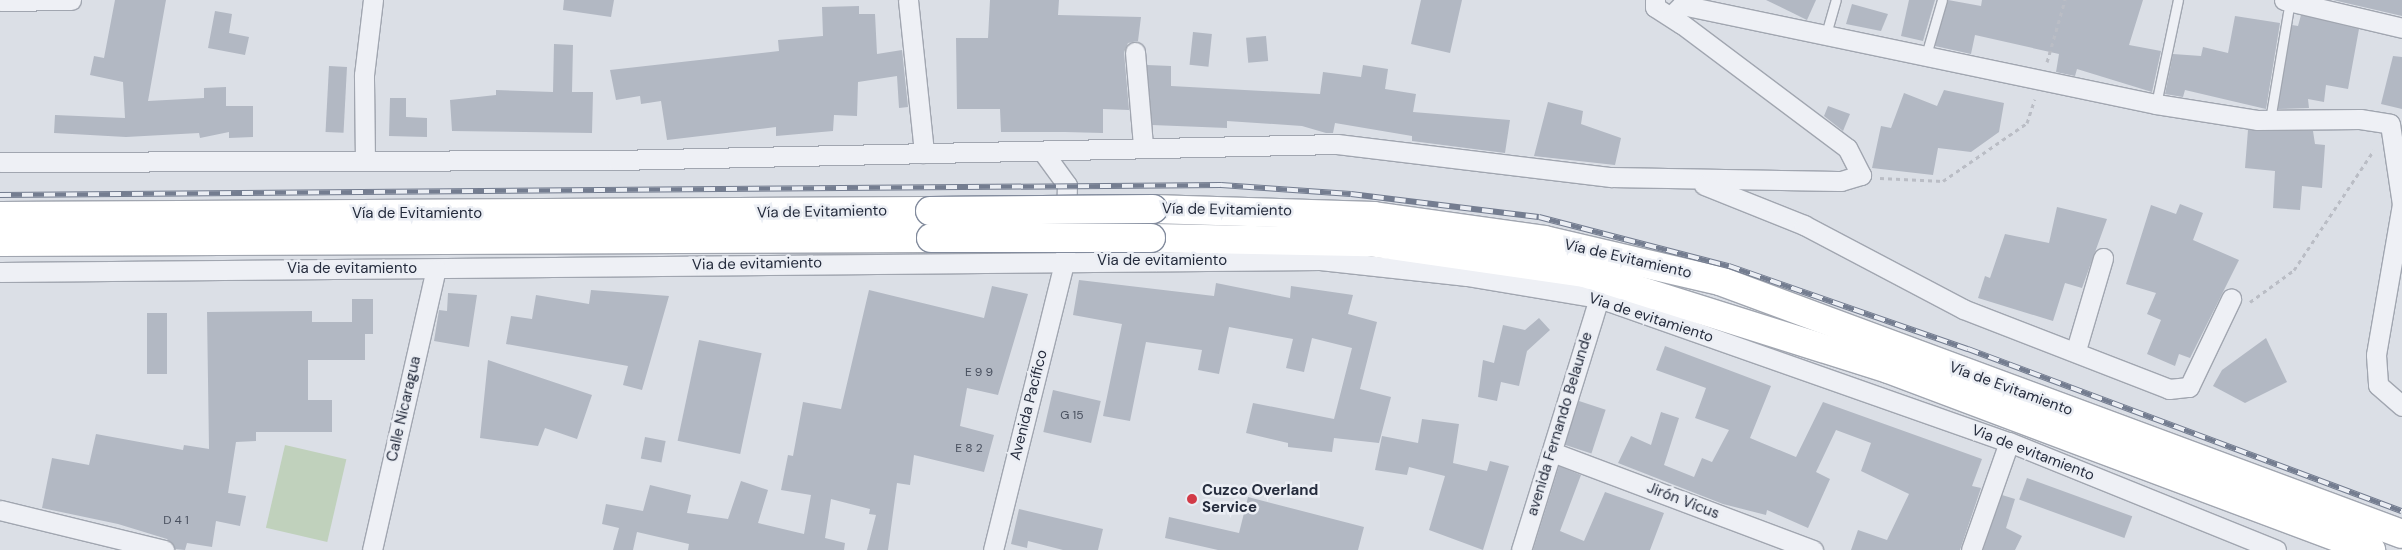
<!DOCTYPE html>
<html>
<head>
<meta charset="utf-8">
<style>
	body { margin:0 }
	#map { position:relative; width:2402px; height:550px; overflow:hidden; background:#dbdfe6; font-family:"DM Sans",sans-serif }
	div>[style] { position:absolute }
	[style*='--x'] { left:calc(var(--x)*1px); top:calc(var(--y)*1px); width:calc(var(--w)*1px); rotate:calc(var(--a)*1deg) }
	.green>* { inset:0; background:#c0d1bc; transform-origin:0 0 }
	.building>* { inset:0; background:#b2b8c3; transform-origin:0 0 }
	.path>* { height:3px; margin-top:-1.5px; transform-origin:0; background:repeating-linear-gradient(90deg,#babdc5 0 4px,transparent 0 8px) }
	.roads { filter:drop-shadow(1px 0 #a1a6b0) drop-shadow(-1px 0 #a1a6b0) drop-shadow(0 1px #a1a6b0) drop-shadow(0 -1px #a1a6b0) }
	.lane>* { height:9px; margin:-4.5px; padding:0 4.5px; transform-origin:4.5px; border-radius:4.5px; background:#eef0f5 }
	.street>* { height:19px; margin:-9.5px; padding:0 9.5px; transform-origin:9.5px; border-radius:9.5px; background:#eef0f5 }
	.highway>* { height:28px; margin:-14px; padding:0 14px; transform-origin:14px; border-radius:14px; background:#fff }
	.rail>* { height:5.5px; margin-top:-2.75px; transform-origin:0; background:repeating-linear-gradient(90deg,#ebeef4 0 11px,#747d90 0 22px); box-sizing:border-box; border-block:1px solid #747d90 }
	.bridges { filter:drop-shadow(1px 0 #828b9d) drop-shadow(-1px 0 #828b9d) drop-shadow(0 1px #828b9d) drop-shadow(0 -1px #828b9d) }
	.highway-bridge>* { height:28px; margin:-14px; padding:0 14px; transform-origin:14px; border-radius:14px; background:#fff }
	.dots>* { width:14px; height:14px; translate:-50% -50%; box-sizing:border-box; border:2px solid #ebeef4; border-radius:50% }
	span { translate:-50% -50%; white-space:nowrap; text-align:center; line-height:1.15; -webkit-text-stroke:5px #ebeef4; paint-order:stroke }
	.number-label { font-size:12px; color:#484f5e }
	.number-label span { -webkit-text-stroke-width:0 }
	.street-label { font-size:15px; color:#252c3d }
	.poi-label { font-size:15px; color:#252c3d; font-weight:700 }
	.left { translate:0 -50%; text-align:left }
</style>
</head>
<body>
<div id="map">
	<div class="green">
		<i style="left:285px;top:445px;width:63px;height:85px;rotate:13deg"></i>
	</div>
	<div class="building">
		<i style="clip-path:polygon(115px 0,166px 0,148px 101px,204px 98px,204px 88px,226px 87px,226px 106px,253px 106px,253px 137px,229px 138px,229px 132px,200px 138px,199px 133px,126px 137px,54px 133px,55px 115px,125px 118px,123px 82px,90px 75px,94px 56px,104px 58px)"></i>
		<i style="clip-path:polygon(564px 0,614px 0,611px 17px,563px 10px)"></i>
		<i style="clip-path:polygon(990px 0,1059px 0,1058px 15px,1141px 17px,1138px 41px,1128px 43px,1124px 52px,1129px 110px,1103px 109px,1103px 133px,1065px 132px,1001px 132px,1000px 109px,957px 109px,956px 38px,988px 38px)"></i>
		<i style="clip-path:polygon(1421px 0,1462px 0,1450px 53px,1411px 44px)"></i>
		<i style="clip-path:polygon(1766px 0,1816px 0,1807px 20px)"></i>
		<i style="clip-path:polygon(1909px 0,1935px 0,1923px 41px,1901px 36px)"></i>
		<i style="clip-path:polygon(1948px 0,1981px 6px,1982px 0,2143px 0,2129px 45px,2161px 51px,2152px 92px,2077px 69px,2075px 76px,2056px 72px,2059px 54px,1975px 35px,1971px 54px,1935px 46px)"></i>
		<i style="clip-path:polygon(2333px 0,2402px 0,2402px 16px)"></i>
		<i style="clip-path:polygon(1852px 4px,1888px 14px,1881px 31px,1846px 24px)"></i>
		<i style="clip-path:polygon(859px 6px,859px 14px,875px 14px,877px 54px,902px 50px,908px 107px,899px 108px,897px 76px,858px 82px,857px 116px,834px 115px,833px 131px,776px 136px,776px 127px,667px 140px,661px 101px,641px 104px,640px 96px,616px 100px,610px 70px,779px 51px,778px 40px,823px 36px,822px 7px)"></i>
		<i style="clip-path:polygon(215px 11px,232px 14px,229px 33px,249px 37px,245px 55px,208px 48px)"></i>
		<i style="clip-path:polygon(2301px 15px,2359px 29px,2348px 89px,2326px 85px,2324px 102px,2308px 99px,2309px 108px,2278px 109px,2292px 25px,2298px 26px)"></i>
		<i style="clip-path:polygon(2235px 16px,2280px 23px,2266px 109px,2185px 90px,2183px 97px,2165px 94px,2173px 54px,2201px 56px,2203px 47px,2228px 53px)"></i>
		<i style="left:1193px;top:32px;width:19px;height:33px;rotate:6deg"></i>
		<i style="left:1266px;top:36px;width:25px;height:20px;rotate:85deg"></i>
		<i style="clip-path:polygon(554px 44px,573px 45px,572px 92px,593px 92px,592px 133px,452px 131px,450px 100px,496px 95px,496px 90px,553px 92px)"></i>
		<i style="clip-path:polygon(2393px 56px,2402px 57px,2402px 109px,2381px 104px)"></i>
		<i style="clip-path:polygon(1147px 65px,1171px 66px,1171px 86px,1320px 94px,1323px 72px,1361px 77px,1363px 65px,1388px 69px,1385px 89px,1416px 94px,1413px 112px,1510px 120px,1505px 153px,1412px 141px,1412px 136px,1335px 123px,1333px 133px,1326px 133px,1302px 126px,1227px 121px,1227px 128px,1152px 125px)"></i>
		<i style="left:329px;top:66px;width:18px;height:66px;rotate:3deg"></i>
		<i style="clip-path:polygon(1944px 90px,2004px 103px,1999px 132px,1971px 152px,1938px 148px,1933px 175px,1872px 168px,1881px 126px,1891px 128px,1904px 93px,1937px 106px)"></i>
		<i style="clip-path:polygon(390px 98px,406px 98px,406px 117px,427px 118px,427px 137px,389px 136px)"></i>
		<i style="clip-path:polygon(1548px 102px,1583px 111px,1581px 124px,1621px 138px,1615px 165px,1534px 156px)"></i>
		<i style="clip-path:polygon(1828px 106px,1850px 114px,1843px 131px,1824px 116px)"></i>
		<i style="clip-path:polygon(2248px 130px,2313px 131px,2315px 144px,2325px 145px,2322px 188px,2302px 186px,2300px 210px,2273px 208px,2275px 171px,2245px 168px)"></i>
		<i style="clip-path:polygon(2180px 204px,2203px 213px,2193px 240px,2239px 260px,2190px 358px,2179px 354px,2175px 366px,2147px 354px,2161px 320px,2147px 314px,2156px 293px,2126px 284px,2151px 205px,2176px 214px)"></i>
		<i style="clip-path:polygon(2057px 207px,2107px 219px,2082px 288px,2065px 283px,2053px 321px,1978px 298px,1985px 276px,1990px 278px,2005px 234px,2049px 243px)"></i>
		<i style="clip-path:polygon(1079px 280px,1214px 296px,1216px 283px,1290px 298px,1291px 286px,1353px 295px,1348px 314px,1377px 322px,1360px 389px,1391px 397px,1379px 443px,1334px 438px,1332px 452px,1288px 447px,1288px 443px,1246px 433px,1253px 403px,1334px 419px,1352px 348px,1312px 338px,1304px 372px,1286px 368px,1293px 339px,1229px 327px,1219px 374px,1198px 370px,1202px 350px,1146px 342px,1130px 421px,1103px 416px,1122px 324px,1073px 315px)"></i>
		<i style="clip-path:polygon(992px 286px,1028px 294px,998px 395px,967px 388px,960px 426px,994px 435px,984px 472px,914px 455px,910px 485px,897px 483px,888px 550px,867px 550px,876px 515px,869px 514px,870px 509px,831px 499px,825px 538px,845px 543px,844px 550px,688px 550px,689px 544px,637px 532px,633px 550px,613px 550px,619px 528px,602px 524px,606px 504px,643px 511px,650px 485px,691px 495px,687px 513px,728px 519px,741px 481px,768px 490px,758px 523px,804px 534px,811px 495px,781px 490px,788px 455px,793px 456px,803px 402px,841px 409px,869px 290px,984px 318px)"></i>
		<i style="clip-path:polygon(591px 290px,669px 296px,642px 390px,623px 385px,628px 366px,506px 344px,511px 316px,532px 319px,536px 295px,589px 304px)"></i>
		<i style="clip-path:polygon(448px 293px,477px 295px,469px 347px,434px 341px,439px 310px,447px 311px)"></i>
		<i style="clip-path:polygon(352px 299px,373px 299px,373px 334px,365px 334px,365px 360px,308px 360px,308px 400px,332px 400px,332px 432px,256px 432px,256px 441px,236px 442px,228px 493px,246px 496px,240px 526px,216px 521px,212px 547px,187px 543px,185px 550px,175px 549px,167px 539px,118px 524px,42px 508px,52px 458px,89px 465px,96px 434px,183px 450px,184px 445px,209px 449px,207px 312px,312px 311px,312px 322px,352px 322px)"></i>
		<i style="left:147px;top:313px;width:20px;height:61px"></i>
		<i style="clip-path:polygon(1539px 318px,1550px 330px,1527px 351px,1519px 386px,1501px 382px,1497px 401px,1478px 397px,1483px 360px,1494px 363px,1503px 325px,1525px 330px)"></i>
		<i style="clip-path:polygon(2266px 338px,2287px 382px,2245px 403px,2213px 386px,2222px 370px)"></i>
		<i style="left:699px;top:340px;width:64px;height:103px;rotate:12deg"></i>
		<i style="clip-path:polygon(1665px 346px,1771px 386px,1750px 438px,1796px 457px,1823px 402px,1982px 459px,1972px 486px,1981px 488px,1960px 550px,1851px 550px,1858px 530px,1887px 540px,1909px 494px,1861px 471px,1871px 443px,1836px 430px,1816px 472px,1830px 479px,1808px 528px,1767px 510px,1766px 515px,1723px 504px,1618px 463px,1631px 436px,1651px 445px,1661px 412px,1679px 418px,1664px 465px,1694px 477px,1702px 458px,1712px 462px,1729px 430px,1695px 418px,1706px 388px,1656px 370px)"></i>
		<i style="clip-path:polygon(488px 360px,592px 395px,577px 439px,545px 428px,538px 446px,480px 438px)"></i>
		<i style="left:1053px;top:390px;width:49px;height:43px;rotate:13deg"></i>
		<i style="left:1579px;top:401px;width:28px;height:46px;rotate:18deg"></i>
		<i style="clip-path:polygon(1422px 419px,1459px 424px,1453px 463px,1487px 471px,1490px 461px,1509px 466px,1483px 550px,1429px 530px,1445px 476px,1409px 467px,1407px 475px,1375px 470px,1382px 436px,1418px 443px)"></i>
		<i style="left:645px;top:437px;width:21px;height:22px;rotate:11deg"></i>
		<i style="clip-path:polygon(1559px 466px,1581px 475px,1560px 531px,1584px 541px,1605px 492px,1664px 513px,1650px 550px,1533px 550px)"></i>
		<i style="left:2027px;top:478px;width:112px;height:23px;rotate:20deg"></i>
		<i style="clip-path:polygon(2002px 495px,2015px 499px,2006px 528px,2022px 536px,2015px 550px,1983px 550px)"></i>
		<i style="clip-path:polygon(1248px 497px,1364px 527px,1358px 550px,1218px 550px,1165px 538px,1169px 517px,1239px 533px)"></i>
		<i style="clip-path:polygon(1019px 509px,1103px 529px,1098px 550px,1063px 550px,1028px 541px,1027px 548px,1011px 544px)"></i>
	</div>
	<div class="path">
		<i style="--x:2047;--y:62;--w:65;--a:-73.8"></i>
		<i style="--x:1880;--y:178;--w:63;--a:2.7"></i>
		<i style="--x:1943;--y:181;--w:102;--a:-34.6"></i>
		<i style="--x:2027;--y:123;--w:25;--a:-72"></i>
		<i style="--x:2250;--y:302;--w:54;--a:-36"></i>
		<i style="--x:2294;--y:270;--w:144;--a:-56.3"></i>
	</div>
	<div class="roads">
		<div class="lane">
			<i style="--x:1826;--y:34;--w:35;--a:-74"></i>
			<i style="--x:1926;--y:55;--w:57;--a:-73.8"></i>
			<i style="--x:2156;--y:104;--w:106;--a:-78.1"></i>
			<i style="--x:2270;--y:120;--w:121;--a:-80.5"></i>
		</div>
		<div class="street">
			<i style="--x:908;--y:0;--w:154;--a:84"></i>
			<i style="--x:1655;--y:0;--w:7;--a:90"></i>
			<i style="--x:1655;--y:7;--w:31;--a:33"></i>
			<i style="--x:2284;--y:0;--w:121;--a:13.3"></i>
			<i style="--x:0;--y:1;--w:71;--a:-0.8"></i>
			<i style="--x:1135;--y:52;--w:94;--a:85.1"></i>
			<i style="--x:365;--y:161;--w:86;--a:-90.7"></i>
			<i style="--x:364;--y:75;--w:76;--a:-83.2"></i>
			<i style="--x:0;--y:162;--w:616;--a:-0.19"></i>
			<i style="--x:616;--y:160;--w:721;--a:-1.27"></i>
			<i style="--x:1337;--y:144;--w:276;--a:6.9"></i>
			<i style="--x:1611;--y:177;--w:230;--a:1"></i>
			<i style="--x:1841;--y:181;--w:21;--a:-17"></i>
			<i style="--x:1861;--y:175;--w:30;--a:-117"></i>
			<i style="--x:1847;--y:148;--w:220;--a:-143.1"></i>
			<i style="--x:1671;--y:16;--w:16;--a:-45"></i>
			<i style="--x:1682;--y:5;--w:484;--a:11.8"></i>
			<i style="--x:2156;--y:104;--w:102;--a:9"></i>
			<i style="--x:2257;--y:120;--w:103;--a:-0.6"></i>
			<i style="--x:2360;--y:119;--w:30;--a:9"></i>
			<i style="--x:2390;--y:124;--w:81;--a:81.5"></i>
			<i style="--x:2402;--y:204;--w:153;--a:99.8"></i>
			<i style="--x:2376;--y:355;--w:30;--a:86"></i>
			<i style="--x:2378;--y:385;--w:32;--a:41"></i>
			<i style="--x:1704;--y:185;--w:108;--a:21.8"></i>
			<i style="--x:1804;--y:225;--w:180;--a:27.8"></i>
			<i style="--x:1963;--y:309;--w:221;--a:21.2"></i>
			<i style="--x:2169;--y:389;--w:20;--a:-6"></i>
			<i style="--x:2189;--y:387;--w:98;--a:-64.5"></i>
			<i style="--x:0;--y:272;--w:1320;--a:-0.52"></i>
			<i style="--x:1320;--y:260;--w:148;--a:6.2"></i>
			<i style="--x:1467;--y:276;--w:134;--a:9.5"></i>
			<i style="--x:1599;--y:298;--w:435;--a:19.4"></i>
			<i style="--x:2009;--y:442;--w:288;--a:22"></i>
			<i style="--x:2076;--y:350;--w:96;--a:-73.6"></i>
			<i style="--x:1552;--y:452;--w:279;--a:20.6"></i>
			<i style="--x:0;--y:510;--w:169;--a:13.7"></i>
			<i style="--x:372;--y:550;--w:288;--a:-77.2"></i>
			<i style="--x:993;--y:550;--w:299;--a:-76.1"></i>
			<i style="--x:1065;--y:260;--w:75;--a:-88.5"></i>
			<i style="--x:1067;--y:185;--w:41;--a:-126"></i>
			<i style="--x:1521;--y:550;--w:264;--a:-72.8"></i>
			<i style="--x:1971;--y:550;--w:114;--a:-70.6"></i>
		</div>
		<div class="highway">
			<i style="--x:1153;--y:209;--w:221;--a:1.8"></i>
			<i style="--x:1374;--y:216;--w:172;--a:8"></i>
			<i style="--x:1544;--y:240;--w:181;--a:13.1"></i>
			<i style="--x:1720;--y:281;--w:727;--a:20.35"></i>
			<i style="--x:0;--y:216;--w:930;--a:-0.31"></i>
			<i style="--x:1151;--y:238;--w:218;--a:1.1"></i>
			<i style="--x:1369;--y:242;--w:217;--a:8.2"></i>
			<i style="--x:1584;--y:273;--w:319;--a:17.5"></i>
			<i style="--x:1888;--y:369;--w:516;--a:20.54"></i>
			<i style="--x:0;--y:242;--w:931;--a:-0.25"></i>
		</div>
	</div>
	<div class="rail">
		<i style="--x:0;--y:195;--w:1221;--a:-0.47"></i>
		<i style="--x:1221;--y:185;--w:130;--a:4"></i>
		<i style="--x:1351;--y:194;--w:189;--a:7"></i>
		<i style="--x:1539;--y:217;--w:196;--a:14.5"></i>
		<i style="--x:1729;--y:266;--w:253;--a:19.2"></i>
		<i style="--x:1968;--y:349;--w:463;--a:20.5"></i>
	</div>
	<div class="bridges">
		<div class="highway-bridge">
			<i style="--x:930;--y:211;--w:223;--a:-0.5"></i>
			<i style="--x:931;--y:238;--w:220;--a:0"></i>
		</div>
	</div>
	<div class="dots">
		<i style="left:1192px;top:499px;background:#d23a47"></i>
	</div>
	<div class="number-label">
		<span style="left:979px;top:373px">E 9 9</span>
		<span style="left:1072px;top:416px">G 15</span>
		<span style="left:969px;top:449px">E 8 2</span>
		<span style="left:176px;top:521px">D 4 1</span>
	</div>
	<div class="street-label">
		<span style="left:1227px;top:210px;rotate:1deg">Vía de Evitamiento</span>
		<span style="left:822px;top:212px;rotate:-1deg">Vía de Evitamiento</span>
		<span style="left:417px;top:214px">Vía de Evitamiento</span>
		<span style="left:1628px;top:259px;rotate:13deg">Vía de Evitamiento</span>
		<span style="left:1162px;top:261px">Via de evitamiento</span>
		<span style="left:757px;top:264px;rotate:-1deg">Via de evitamiento</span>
		<span style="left:352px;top:269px">Via de evitamiento</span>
		<span style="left:1651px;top:318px;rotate:18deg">Via de evitamiento</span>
		<span style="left:2011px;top:389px;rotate:20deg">Vía de Evitamiento</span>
		<span style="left:1029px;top:405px;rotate:-76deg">Avenida Pacífico</span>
		<span style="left:404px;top:409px;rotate:-77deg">Calle Nicaragua</span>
		<span style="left:1560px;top:424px;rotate:-73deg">avenida Fernando Belaunde</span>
		<span style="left:2033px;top:453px;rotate:21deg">Via de evitamiento</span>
		<span style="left:1683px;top:501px;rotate:21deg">Jirón Vicus</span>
	</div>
	<div class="poi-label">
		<span class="left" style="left:1202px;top:499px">Cuzco Overland<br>Service</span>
	</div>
</div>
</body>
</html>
